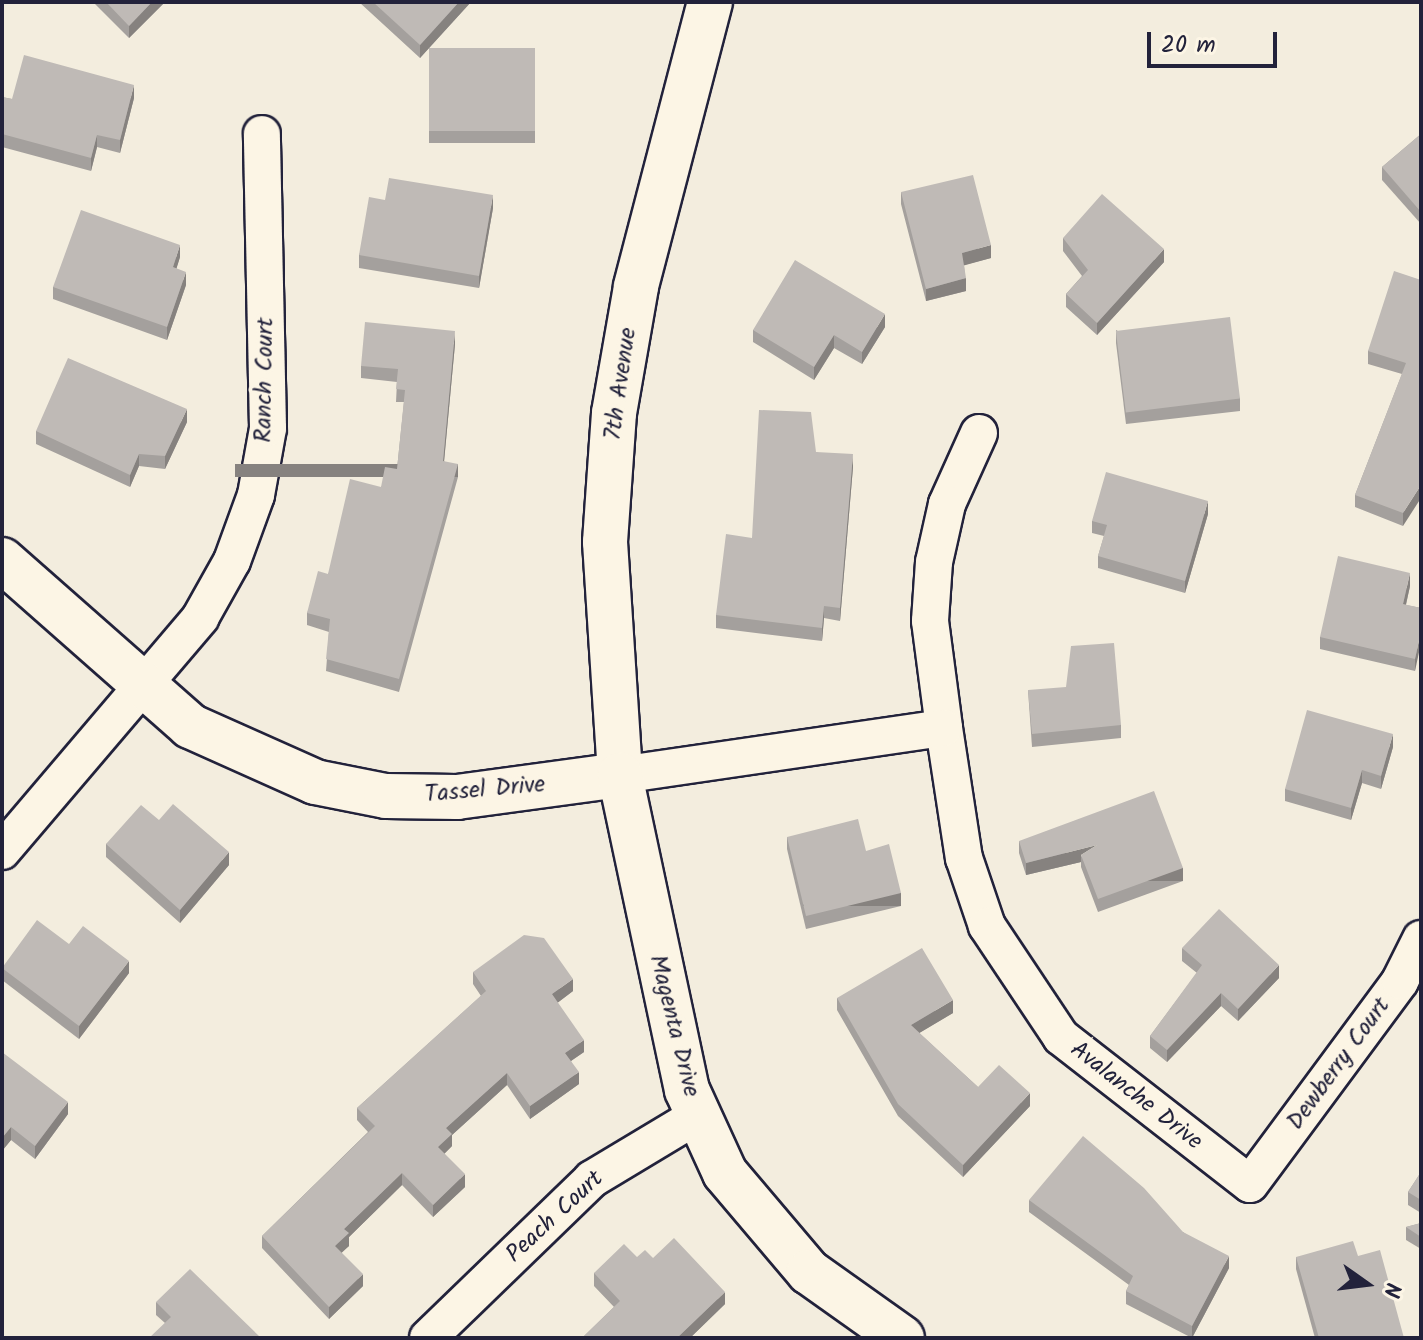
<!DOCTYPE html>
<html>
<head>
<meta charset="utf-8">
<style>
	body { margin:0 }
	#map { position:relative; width:1423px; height:1340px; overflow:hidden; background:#f3edde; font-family:Kalam,sans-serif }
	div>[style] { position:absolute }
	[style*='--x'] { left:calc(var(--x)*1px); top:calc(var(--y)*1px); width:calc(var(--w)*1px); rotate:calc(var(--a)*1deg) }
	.roads { filter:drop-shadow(2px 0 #22223b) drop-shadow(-2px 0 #22223b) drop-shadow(0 2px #22223b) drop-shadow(0 -2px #22223b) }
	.minor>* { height:36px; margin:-18px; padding:0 18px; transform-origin:18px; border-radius:18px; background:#fcf5e5 }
	.tertiary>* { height:44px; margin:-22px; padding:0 22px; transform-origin:22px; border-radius:22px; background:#fcf5e5 }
	.secondary>* { height:44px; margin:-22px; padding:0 22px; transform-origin:22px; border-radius:22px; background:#fcf5e5 }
	.wall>* { inset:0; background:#a4a09d }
	.shaded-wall>* { inset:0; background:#86827f; transform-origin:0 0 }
	.building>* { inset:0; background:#bfbab6; transform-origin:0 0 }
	span { translate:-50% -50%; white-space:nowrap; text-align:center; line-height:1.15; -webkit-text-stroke:7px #fcf5e5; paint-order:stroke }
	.street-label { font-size:24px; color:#22223b }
	.frame { position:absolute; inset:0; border:4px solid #22223b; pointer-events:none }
	.north { position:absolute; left:1327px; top:1244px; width:80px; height:80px; -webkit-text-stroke:6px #fcf5e5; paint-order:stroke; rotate:104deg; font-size:22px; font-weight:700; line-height:32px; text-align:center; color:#22223b }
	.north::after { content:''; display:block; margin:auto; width:28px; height:36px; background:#22223b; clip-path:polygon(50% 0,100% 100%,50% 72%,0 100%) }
	.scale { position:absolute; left:1147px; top:32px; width:130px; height:36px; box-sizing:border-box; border:4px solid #22223b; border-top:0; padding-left:10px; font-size:24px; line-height:28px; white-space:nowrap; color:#22223b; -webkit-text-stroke:6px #fcf5e5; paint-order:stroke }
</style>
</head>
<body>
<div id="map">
	<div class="roads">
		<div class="minor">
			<i style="--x:979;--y:433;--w:78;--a:114.3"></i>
			<i style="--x:947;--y:504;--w:59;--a:102.6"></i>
			<i style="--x:934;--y:562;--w:59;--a:93.9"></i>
			<i style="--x:930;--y:621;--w:108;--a:82.5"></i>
			<i style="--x:944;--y:728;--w:132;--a:81.3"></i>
			<i style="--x:964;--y:858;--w:72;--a:71.3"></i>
			<i style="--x:987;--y:926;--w:133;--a:56.3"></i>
			<i style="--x:1061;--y:1037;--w:239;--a:37.9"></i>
			<i style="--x:1250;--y:1184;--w:252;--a:-53.5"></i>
			<i style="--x:1400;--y:981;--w:47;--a:-63.4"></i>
			<i style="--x:620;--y:775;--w:327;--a:-8.3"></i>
			<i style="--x:2;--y:851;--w:306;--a:-49.6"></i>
			<i style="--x:200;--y:618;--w:65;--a:-60.7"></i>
			<i style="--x:232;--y:561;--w:70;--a:-70"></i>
			<i style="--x:256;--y:495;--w:68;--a:-79.8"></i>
			<i style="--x:268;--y:428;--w:294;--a:-91.2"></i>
			<i style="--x:428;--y:1338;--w:228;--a:-44.1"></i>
			<i style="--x:592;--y:1179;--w:122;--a:-31"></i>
		</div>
		<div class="tertiary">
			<i style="--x:2;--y:560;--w:251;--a:41.4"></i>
			<i style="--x:190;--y:726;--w:137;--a:24.1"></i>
			<i style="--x:315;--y:782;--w:72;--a:11.2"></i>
			<i style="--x:386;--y:796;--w:71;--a:0.8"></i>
			<i style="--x:457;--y:797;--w:164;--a:-7.7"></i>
		</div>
		<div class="secondary">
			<i style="--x:710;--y:2;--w:294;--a:104.6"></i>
			<i style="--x:636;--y:287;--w:128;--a:99.9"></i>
			<i style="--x:614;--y:413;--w:129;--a:94"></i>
			<i style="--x:605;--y:542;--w:233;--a:86.3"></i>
			<i style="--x:620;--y:775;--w:322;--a:78"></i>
			<i style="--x:687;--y:1090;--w:91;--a:65.4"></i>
			<i style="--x:725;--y:1173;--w:130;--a:49.7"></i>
			<i style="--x:809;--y:1272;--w:114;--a:35.4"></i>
		</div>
	</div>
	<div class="wall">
		<i style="clip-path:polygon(93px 2px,165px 2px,129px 38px)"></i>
		<i style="clip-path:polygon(359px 2px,471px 2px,429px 48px,535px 48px,535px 143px,429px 143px,429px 48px,420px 58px)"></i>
		<i style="clip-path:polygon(2px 97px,12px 99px,134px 98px,120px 153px,97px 147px,91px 171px,2px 147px)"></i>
		<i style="clip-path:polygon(1421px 134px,1421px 224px,1382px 180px,1382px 167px)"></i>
		<i style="clip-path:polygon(901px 192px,991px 258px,964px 265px,966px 291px,926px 301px,901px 204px)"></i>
		<i style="clip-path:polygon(385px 200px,493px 208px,479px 288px,359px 268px,359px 255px)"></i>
		<i style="clip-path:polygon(1063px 238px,1164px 262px,1097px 335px,1066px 307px,1066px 294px,1082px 276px,1063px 251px)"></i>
		<i style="clip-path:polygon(180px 257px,176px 269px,186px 285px,167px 340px,53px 299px,53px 287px)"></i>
		<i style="clip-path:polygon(1421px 280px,1403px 526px,1355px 507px,1355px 495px,1402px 374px,1368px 364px,1368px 351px)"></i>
		<i style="clip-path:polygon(885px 327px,862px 364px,834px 348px,814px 380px,753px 342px,753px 330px)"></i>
		<i style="clip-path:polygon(1116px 330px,1240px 398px,1240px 411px,1126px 424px,1116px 343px)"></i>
		<i style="clip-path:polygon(455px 344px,444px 461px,458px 477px,399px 692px,326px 671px,329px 632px,307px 625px,307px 613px,328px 574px,381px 487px,397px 469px,404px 402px,396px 402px,397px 382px,361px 378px,361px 366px)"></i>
		<i style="clip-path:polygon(187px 422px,165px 469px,139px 466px,130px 487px,36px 444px,36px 431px)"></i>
		<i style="clip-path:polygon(816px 452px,853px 467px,840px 621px,824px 618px,822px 641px,716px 628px,716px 615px,752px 538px)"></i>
		<i style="clip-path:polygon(1208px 514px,1185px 593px,1098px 568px,1098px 556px,1104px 536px,1092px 533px,1092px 521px)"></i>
		<i style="clip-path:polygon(1410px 586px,1406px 605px,1421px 608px,1415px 671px,1320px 649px,1320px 637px)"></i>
		<i style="clip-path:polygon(1028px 690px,1121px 725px,1121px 738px,1032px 747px)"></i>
		<i style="clip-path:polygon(1393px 747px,1381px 789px,1362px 783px,1351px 820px,1285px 801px,1285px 789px)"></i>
		<i style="clip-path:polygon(159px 820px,229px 865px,180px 923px,106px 857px,106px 844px)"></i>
		<i style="clip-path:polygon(787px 837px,866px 851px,901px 906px,806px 929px,787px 849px)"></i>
		<i style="clip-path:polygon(1019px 841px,1183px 881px,1098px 912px,1081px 867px,1081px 862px,1026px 875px,1019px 853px)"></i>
		<i style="clip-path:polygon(1182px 948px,1279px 978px,1238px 1021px,1221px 1006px,1167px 1062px,1150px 1048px,1150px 1036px,1197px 973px,1182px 961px)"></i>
		<i style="clip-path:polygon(2px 967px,129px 973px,79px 1039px,2px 980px)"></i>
		<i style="clip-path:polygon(473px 972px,573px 991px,557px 1003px,584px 1052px,571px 1061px,579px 1084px,530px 1119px,507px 1085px,452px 1135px,452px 1146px,444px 1154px,465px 1187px,433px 1217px,402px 1185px,349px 1237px,349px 1246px,341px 1252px,363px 1286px,329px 1319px,262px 1248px,262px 1236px,368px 1132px,357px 1120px,357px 1108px,481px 996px,473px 984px)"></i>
		<i style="clip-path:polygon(837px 998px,953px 1013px,919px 1033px,978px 1087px,1030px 1106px,963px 1177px,898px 1116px,837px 1010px)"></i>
		<i style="clip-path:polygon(2px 1052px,68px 1114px,35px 1159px,11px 1140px,2px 1151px)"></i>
		<i style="clip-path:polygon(1421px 1172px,1421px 1213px,1408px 1205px,1408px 1192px)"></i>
		<i style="clip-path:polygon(1029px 1200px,1183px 1232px,1229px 1268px,1192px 1338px,1126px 1304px,1126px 1291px,1129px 1285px,1029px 1212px)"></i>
		<i style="clip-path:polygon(1421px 1223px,1421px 1249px,1406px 1240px,1406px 1227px)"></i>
		<i style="clip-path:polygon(1358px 1256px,1404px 1338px,1315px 1338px,1296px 1269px,1296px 1257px)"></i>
		<i style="clip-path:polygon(637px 1257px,653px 1258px,725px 1304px,690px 1338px,582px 1338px,614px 1307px,594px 1286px,594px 1273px)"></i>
		<i style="clip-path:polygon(156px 1302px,259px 1338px,165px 1323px,156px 1315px)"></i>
	</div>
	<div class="shaded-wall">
		<i style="clip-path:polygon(152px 2px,165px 2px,129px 38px,129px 26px)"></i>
		<i style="clip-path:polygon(459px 2px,471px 2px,420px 58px,420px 45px)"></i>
		<i style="clip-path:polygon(134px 85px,134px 98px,120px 153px,120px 140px)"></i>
		<i style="clip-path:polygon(97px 135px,97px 147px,91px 171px,91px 158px)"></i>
		<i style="clip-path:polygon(493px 195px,493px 208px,479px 288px,479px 276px)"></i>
		<i style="clip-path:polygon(180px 245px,180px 257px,173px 280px,173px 267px)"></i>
		<i style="clip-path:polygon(991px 245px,991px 258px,962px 266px,962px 253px)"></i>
		<i style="clip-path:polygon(1164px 249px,1164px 262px,1097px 335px,1097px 323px)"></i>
		<i style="clip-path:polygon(186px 272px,186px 285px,167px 340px,167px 327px)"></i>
		<i style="clip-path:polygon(966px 278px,966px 291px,926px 301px,926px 289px)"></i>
		<i style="clip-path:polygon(885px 314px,885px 327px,862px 364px,862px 352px)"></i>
		<i style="clip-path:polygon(455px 331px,455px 344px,443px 473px,443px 461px)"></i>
		<i style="clip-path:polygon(834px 335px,834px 348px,814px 380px,814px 367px)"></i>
		<i style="clip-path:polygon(187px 409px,187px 422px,165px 469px,165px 456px)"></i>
		<i style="clip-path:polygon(139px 454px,139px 466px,130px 487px,130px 475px)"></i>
		<i style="clip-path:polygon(853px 454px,853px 467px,840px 621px,840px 608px)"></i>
		<i style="left:458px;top:464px;width:13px;height:223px;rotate:90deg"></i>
		<i style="clip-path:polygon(1421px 485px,1421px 498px,1403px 526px,1403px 513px)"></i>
		<i style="clip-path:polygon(1208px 501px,1208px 514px,1185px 593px,1185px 581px)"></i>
		<i style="clip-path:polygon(1410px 573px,1410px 586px,1403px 617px,1403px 604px)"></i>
		<i style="clip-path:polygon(824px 606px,824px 618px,822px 641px,822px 628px)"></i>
		<i style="clip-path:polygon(1421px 631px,1421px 643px,1415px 671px,1415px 659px)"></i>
		<i style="clip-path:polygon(1393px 734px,1393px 747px,1381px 789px,1381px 776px)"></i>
		<i style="clip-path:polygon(1362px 770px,1362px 783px,1351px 820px,1351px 808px)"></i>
		<i style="clip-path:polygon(1097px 845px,1081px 855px,1081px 862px,1026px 875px,1026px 863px)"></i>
		<i style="clip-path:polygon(229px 852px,229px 865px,180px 923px,180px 910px)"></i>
		<i style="left:1183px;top:868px;width:13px;height:90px;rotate:90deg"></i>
		<i style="left:901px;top:893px;width:13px;height:98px;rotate:90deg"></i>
		<i style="clip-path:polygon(129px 961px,129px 973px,79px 1039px,79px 1026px)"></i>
		<i style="clip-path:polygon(1279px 965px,1279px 978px,1238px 1021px,1238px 1009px)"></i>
		<i style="clip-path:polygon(573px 979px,573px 991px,552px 1007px,552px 994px)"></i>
		<i style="clip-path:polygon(1221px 993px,1221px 1006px,1167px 1062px,1167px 1050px)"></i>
		<i style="clip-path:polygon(953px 1000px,953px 1013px,911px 1038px,911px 1025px)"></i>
		<i style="clip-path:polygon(584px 1040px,584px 1052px,565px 1065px,565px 1053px)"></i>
		<i style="clip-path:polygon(579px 1072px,579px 1084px,530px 1119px,530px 1106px)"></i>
		<i style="clip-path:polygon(507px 1073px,507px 1085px,452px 1135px,452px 1146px,438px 1160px,438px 1147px,446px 1128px)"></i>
		<i style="clip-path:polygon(1030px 1093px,1030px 1106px,963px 1177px,963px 1165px)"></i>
		<i style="clip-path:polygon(68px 1102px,68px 1114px,35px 1159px,35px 1146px)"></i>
		<i style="clip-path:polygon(11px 1127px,11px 1140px,2px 1151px,2px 1138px)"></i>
		<i style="clip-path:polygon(402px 1173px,402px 1185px,349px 1237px,349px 1246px,335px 1259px,335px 1246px,344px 1229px)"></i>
		<i style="clip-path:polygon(465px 1174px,465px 1187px,433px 1217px,433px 1205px)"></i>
		<i style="clip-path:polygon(1229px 1256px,1229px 1268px,1192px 1338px,1192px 1326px)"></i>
		<i style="clip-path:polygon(363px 1274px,363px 1286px,329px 1319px,329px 1307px)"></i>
		<i style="clip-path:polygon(725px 1292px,725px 1304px,690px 1338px,677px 1338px)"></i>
	</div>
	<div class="building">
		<i style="clip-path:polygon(106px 2px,152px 2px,129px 26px)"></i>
		<i style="clip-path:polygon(373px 2px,459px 2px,420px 45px)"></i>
		<i style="left:429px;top:48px;width:106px;height:83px"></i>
		<i style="clip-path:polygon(24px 55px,134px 85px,120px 140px,97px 135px,91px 158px,2px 134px,2px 97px,12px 99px)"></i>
		<i style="clip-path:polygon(1421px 134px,1421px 212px,1382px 167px)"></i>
		<i style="clip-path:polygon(973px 175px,991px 245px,962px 253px,966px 278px,926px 289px,901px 192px)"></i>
		<i style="clip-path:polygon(389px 178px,493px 195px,479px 276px,359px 255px,369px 197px,385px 200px)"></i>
		<i style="clip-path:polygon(1102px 194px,1164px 249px,1097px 323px,1066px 294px,1088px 270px,1063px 238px)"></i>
		<i style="clip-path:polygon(81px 210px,180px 245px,173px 267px,186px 272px,167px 327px,53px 287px)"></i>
		<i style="clip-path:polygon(795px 260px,885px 314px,862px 352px,834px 335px,814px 367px,753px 330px)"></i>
		<i style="clip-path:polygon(1394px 271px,1421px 280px,1421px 485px,1403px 513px,1355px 495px,1406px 363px,1368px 351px)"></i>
		<i style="left:1230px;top:317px;width:82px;height:115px;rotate:83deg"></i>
		<i style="clip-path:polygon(365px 322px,455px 331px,443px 461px,458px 464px,399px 679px,326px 659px,330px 619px,307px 613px,318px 571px,328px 574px,350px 479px,381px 487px,385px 467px,397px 469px,405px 390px,396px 389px,398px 369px,361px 366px)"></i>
		<i style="clip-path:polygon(68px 358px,187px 409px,165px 456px,139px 454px,130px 475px,36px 431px)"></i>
		<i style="clip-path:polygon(759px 410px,811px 412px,816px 452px,853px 454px,840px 608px,824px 606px,822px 628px,716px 615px,726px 534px,752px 538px)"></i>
		<i style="clip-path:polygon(1106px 472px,1208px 501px,1185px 581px,1098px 556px,1107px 525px,1092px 521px)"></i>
		<i style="clip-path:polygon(1338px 556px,1410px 573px,1403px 604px,1421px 608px,1421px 631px,1415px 659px,1320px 637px)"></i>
		<i style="clip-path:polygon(1114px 643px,1121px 725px,1032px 734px,1028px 690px,1066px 687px,1071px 646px)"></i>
		<i style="clip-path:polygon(1307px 710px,1393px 734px,1381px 776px,1362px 770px,1351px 808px,1285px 789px)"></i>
		<i style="clip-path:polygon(1154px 791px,1183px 868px,1098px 899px,1081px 855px,1097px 845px,1026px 863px,1019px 841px)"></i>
		<i style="clip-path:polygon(173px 804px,229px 852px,180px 910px,106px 844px,141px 805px,159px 820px)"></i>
		<i style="clip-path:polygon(858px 819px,866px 851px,889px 844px,901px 893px,806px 916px,787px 837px)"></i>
		<i style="clip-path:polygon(1219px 909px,1279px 965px,1238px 1009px,1221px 993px,1167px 1050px,1150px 1036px,1202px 965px,1182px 948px)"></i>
		<i style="clip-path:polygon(37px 920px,69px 944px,83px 926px,129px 961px,79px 1026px,2px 968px)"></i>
		<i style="clip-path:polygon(524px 935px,544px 938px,573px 979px,552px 994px,584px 1040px,565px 1053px,579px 1072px,530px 1106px,507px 1073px,446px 1128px,452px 1134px,438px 1147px,465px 1174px,433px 1205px,402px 1173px,344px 1229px,349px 1233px,335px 1246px,363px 1274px,329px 1307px,262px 1236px,375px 1126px,357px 1108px,486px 991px,473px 972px)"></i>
		<i style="clip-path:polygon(922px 948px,953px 1000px,911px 1025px,978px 1087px,999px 1065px,1030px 1093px,963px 1165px,898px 1104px,837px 998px)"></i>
		<i style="clip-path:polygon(2px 1052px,68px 1102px,35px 1146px,11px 1127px,2px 1138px)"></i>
		<i style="clip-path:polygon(1083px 1136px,1144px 1188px,1183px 1232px,1229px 1256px,1192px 1326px,1126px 1291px,1133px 1276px,1029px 1200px)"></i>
		<i style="clip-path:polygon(1421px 1172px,1421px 1200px,1408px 1192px)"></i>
		<i style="clip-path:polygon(1421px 1223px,1421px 1237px,1406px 1227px)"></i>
		<i style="clip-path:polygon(674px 1238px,725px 1292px,677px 1338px,582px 1338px,620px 1301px,594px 1273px,624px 1244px,637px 1257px,645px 1250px,653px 1258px)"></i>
		<i style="clip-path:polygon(1353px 1241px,1358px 1256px,1380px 1250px,1404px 1338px,1319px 1338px,1296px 1257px)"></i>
		<i style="clip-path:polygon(190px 1269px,259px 1336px,256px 1338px,149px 1338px,171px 1317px,156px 1302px)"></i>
	</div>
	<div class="street-label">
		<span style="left:265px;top:380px;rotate:-89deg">Ranch Court</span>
		<span style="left:621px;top:384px;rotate:-82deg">7th Avenue</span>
		<span style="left:485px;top:790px;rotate:-5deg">Tassel Drive</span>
		<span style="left:674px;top:1026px;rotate:76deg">Magenta Drive</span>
		<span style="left:1339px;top:1064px;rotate:-54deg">Dewberry Court</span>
		<span style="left:1136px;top:1096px;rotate:38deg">Avalanche Drive</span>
		<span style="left:555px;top:1217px;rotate:-43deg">Peach Court</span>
	</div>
	<div class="frame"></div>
	<div class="north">N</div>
	<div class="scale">20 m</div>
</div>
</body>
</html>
